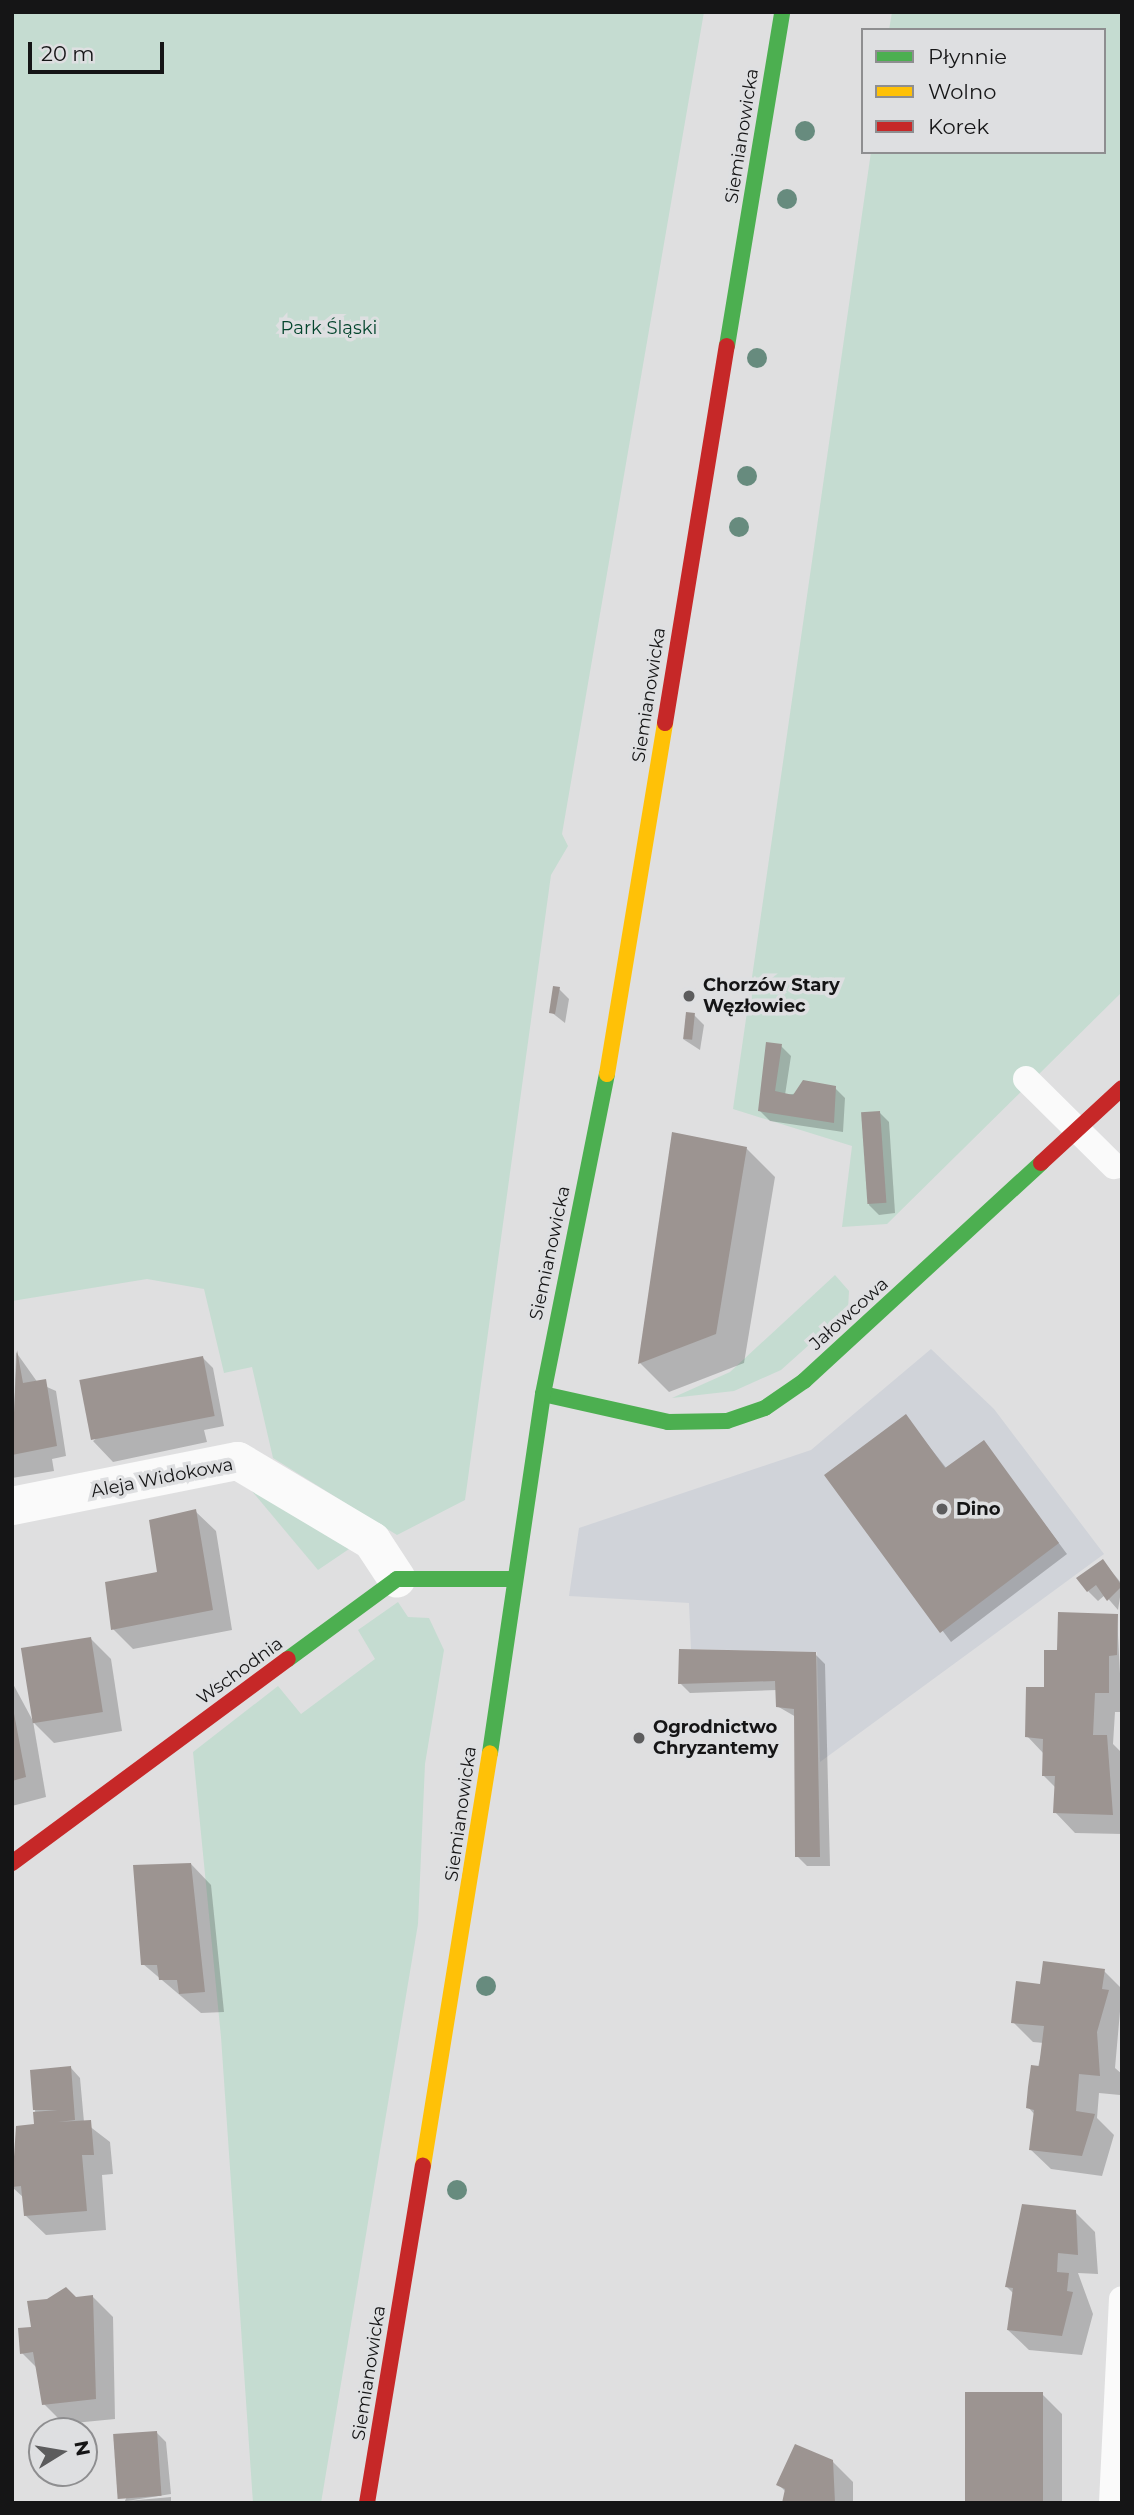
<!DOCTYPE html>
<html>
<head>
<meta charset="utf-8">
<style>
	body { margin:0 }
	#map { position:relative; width:1134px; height:2515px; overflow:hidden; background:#dfdfe0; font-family:Montserrat,sans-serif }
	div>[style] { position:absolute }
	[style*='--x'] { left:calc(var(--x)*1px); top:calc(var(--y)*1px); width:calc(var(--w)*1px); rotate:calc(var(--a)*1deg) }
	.built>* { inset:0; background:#d0d3d9 }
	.green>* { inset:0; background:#c5dcd1 }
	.shadow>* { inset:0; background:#0003 }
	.building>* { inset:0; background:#9c9491; transform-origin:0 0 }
	.lane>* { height:26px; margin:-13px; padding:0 13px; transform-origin:13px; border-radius:13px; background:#fafafa }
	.street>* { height:38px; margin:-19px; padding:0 19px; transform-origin:19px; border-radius:19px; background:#fafafa }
	.fast>* { height:16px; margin:-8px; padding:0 8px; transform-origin:8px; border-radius:8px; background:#4caf50 }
	.slow>* { height:16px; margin:-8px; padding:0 8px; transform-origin:8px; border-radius:8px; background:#ffc107 }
	.jam>* { height:16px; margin:-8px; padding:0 8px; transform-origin:8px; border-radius:8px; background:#c62828 }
	.trees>* { width:20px; height:20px; margin:-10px; border-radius:50%; background:#678b7e }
	.dots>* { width:19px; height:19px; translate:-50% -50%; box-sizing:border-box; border:4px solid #dedfe1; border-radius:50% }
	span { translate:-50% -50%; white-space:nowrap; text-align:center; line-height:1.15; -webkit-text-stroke:7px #dedfe1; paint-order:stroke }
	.street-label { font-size:18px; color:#151516 }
	.park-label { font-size:18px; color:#05462e }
	.poi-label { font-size:18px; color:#151516; font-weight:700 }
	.left { translate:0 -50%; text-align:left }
	.frame { position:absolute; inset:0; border:14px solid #151516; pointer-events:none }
	.legend { position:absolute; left:861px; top:28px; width:245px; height:126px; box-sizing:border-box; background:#dedfe1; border:2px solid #8e8e90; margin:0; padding:9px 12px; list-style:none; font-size:21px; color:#151516 }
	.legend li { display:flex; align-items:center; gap:14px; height:35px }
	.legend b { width:35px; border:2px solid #8e8e90 }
	.north { position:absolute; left:28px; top:2417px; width:70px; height:70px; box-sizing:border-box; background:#dedfe1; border:2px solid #8e8e90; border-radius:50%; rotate:79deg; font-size:19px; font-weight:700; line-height:28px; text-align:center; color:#151516 }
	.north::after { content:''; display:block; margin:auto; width:24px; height:32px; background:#5c5c5d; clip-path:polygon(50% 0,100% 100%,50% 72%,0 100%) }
	.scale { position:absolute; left:28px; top:42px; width:136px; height:32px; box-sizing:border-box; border:4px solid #151516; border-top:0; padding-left:9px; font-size:21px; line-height:24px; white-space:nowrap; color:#151516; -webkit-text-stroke:5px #dedfe1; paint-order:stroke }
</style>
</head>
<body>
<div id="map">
	<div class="built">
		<i style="clip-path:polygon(931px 1349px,994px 1409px,1104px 1554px,820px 1762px,817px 1652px,691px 1649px,689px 1603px,569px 1596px,579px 1528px,811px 1450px)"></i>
	</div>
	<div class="green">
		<i style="clip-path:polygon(12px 12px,704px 12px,562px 834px,568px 846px,551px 875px,465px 1500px,397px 1535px,273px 1458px,252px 1367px,224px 1373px,204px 1289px,147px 1279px,12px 1301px)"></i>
		<i style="clip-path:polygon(892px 12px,1122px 12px,1122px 992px,887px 1224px,842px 1227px,852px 1146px,733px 1109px,871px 152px,1104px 152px,1104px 30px,889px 30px)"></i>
		<i style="clip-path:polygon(835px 1275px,849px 1291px,848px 1310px,781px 1370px,734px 1391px,672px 1398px,730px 1372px)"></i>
		<i style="clip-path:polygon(251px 1490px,349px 1549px,318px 1570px)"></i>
		<i style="clip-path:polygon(398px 1602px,408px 1617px,429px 1618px,444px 1650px,425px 1764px,418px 1924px,321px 2503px,253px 2503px,221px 2037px,193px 1752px,278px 1686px,301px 1714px,375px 1659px,358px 1630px)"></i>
	</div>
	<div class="shadow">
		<i style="clip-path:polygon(559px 989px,569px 999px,565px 1023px,551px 1012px)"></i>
		<i style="clip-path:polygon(694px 1015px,704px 1025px,700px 1050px,683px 1039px)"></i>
		<i style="clip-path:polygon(781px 1046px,791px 1056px,785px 1095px,835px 1088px,845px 1098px,843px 1132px,770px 1121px,760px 1111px)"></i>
		<i style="clip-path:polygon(879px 1112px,889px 1122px,895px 1213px,879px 1215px,869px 1205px)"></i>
		<i style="clip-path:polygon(746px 1148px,775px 1177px,744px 1363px,669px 1392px,640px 1363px)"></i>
		<i style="clip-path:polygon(16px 1352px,38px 1383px,56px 1391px,66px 1456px,52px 1459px,54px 1471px,12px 1478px)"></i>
		<i style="clip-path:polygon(203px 1358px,213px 1368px,224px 1426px,204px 1430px,207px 1442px,113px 1462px,93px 1441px)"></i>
		<i style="clip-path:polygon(906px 1417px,947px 1469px,984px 1443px,1067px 1554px,951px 1642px,827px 1475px)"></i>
		<i style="clip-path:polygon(195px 1511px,216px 1531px,232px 1630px,133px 1649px,113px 1629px,159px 1573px)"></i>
		<i style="clip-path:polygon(1103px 1561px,1122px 1584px,1118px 1610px,1105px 1595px,1098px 1601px,1088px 1591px)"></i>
		<i style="clip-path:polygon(1117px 1616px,1122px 1712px,1115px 1712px,1113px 1744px,1122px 1753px,1122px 1834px,1075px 1833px,1055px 1812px,1056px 1788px,1043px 1775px,1044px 1754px,1027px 1736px,1059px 1652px)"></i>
		<i style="clip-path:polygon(91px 1639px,111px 1659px,122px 1731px,54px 1743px,34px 1723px)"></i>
		<i style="clip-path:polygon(815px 1654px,825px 1664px,830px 1866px,807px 1866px,797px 1856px,796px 1717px,777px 1706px,777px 1690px,690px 1693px,680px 1683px)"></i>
		<i style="clip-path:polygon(12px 1682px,33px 1721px,46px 1797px,12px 1806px)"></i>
		<i style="clip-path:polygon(191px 1864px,211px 1885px,224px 2012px,201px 2013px,143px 1964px)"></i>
		<i style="clip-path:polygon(1104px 1971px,1122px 1989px,1115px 2068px,1122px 2074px,1120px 2095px,1099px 2093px,1097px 2118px,1114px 2135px,1102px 2176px,1051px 2169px,1030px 2149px,1035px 2115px,1028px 2107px,1044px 2043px,1033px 2042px,1013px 2022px,1042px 1986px)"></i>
		<i style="clip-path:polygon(71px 2068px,80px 2078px,84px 2122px,110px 2142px,113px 2174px,102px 2175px,106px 2230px,46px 2235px,25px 2215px,24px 2198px,12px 2187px,12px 2158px,20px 2158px,36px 2126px,35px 2110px)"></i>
		<i style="clip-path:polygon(1075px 2212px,1095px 2232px,1098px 2274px,1078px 2273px,1093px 2314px,1082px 2355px,1029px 2350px,1008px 2330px,1014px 2294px,1007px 2287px)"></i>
		<i style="clip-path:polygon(93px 2297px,113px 2317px,115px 2419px,64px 2424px,44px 2404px,38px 2369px,22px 2353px,33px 2328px,76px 2299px)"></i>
		<i style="clip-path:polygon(1042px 2394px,1062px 2414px,1062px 2503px,965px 2503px)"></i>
		<i style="clip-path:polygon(156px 2432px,166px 2442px,171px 2494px,127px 2501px,171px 2497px,171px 2503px,124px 2503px)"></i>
		<i style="clip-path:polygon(832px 2461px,853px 2482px,853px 2503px,784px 2503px,786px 2492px,779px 2485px)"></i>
	</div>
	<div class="building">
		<i style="clip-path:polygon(553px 986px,560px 987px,555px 1014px,549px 1013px)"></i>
		<i style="left:686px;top:1012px;width:9px;height:27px;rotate:6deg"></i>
		<i style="clip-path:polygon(766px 1042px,782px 1044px,775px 1091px,793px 1095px,803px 1080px,836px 1086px,834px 1123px,758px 1111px)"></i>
		<i style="left:880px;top:1111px;width:92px;height:19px;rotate:86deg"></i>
		<i style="clip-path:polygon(672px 1132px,747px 1147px,716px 1334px,638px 1364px)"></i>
		<i style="clip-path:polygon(17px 1350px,23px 1383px,46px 1379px,57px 1446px,12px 1455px)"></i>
		<i style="left:203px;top:1356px;width:61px;height:126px;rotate:79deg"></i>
		<i style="clip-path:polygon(906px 1414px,945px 1468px,984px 1440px,1059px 1543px,940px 1633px,824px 1475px)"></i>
		<i style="clip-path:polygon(196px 1509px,213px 1610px,111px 1630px,105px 1582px,157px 1572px,149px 1520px)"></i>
		<i style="clip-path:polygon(1103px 1559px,1122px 1586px,1107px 1601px,1096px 1585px,1087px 1592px,1076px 1578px)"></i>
		<i style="clip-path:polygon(1058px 1612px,1118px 1614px,1117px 1655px,1109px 1656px,1109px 1693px,1095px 1693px,1093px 1735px,1107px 1735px,1113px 1815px,1053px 1813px,1055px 1776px,1042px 1776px,1043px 1739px,1025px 1737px,1026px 1687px,1044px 1687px,1044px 1650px,1057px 1650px)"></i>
		<i style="left:91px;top:1637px;width:76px;height:71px;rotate:81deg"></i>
		<i style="clip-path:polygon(679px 1649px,816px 1652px,820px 1857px,795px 1857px,794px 1709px,776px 1707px,775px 1681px,678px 1684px)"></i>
		<i style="clip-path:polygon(12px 1703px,26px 1777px,12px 1781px)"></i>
		<i style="clip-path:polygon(191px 1863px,205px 1992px,179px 1994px,177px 1980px,159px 1980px,157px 1965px,141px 1965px,133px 1865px)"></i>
		<i style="clip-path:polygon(1043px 1961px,1105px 1969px,1102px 1989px,1109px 1990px,1097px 2032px,1100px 2076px,1079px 2074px,1076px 2111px,1095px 2114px,1082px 2156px,1029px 2150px,1034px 2110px,1026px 2108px,1028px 2087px,1031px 2065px,1039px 2066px,1044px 2026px,1011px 2023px,1016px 1981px,1040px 1984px)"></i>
		<i style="clip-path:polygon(71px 2066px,75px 2120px,58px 2122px,91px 2120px,94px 2155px,82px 2155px,87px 2211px,24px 2216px,21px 2186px,12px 2187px,16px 2126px,34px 2124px,33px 2112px,58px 2110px,33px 2110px,30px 2070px)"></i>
		<i style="clip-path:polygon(1022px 2204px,1076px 2210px,1078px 2255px,1058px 2253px,1057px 2272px,1069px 2273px,1067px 2291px,1073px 2292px,1062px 2336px,1007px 2330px,1013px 2288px,1005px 2287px)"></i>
		<i style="clip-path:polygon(66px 2287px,76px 2297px,93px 2295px,96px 2399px,42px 2405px,33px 2352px,20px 2354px,18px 2328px,31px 2327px,27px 2301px,47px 2299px)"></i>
		<i style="left:965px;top:2392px;width:78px;height:111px"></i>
		<i style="left:157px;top:2431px;width:65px;height:44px;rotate:86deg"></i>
		<i style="clip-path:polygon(795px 2444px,833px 2460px,835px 2503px,782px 2503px,785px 2489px,776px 2485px)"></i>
	</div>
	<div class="lane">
		<i style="--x:1026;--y:1079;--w:124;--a:44.7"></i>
		<i style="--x:1112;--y:2503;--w:204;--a:-87.2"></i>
	</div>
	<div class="street">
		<i style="--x:12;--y:1506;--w:230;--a:-11.3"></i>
		<i style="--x:238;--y:1461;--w:156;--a:30.8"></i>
		<i style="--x:372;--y:1541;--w:45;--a:56.7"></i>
	</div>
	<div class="fast">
		<i style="--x:727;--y:346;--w:338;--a:-80.6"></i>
		<i style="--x:543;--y:1394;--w:128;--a:12.6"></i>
		<i style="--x:668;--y:1422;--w:59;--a:-1"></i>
		<i style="--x:727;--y:1421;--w:40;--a:-18.9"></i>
		<i style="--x:765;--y:1408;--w:47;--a:-34.7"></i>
		<i style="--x:804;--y:1381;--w:322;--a:-42.6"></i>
		<i style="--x:288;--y:1659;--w:135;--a:-36.3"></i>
		<i style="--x:397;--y:1579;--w:115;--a:0"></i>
		<i style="--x:490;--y:1753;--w:363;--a:-81.6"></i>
		<i style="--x:543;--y:1394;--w:326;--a:-78.7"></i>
	</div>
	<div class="slow">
		<i style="--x:607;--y:1074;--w:356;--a:-80.6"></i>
		<i style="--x:423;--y:2166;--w:418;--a:-80.8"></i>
	</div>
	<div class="jam">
		<i style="--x:665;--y:723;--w:382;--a:-80.7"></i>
		<i style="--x:1041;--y:1163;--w:110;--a:-42.8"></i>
		<i style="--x:12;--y:1863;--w:343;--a:-36.5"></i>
		<i style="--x:367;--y:2503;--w:342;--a:-80.6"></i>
	</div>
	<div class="trees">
		<i style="left:805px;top:131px"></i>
		<i style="left:787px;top:199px"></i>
		<i style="left:757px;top:358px"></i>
		<i style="left:747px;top:476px"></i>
		<i style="left:739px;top:527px"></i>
		<i style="left:486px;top:1986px"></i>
		<i style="left:457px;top:2190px"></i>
	</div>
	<div class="dots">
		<i style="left:689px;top:996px;background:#5c5c5d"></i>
		<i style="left:942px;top:1509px;background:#5c5c5d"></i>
		<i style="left:639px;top:1738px;background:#5c5c5d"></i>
	</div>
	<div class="street-label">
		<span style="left:742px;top:136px;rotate:-81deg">Siemianowicka</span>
		<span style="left:649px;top:695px;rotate:-81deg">Siemianowicka</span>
		<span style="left:550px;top:1253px;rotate:-78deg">Siemianowicka</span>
		<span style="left:849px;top:1314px;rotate:-42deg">Jałowcowa</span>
		<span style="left:162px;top:1478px;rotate:-11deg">Aleja Widokowa</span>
		<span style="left:240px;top:1671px;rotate:-36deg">Wschodnia</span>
		<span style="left:461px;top:1814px;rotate:-82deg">Siemianowicka</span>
		<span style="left:369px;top:2373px;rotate:-81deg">Siemianowicka</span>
	</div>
	<div class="park-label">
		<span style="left:329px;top:328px">Park Śląski</span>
	</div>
	<div class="poi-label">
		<span class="left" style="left:703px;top:996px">Chorzów Stary<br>Węzłowiec</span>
		<span class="left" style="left:956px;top:1509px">Dino</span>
		<span class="left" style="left:653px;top:1738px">Ogrodnictwo<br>Chryzantemy</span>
	</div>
	<div class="frame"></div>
	<ul class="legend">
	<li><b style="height:9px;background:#4caf50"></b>Płynnie</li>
	<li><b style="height:9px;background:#ffc107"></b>Wolno</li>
	<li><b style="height:9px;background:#c62828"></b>Korek</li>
	</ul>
	<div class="north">N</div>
	<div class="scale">20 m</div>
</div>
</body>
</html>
